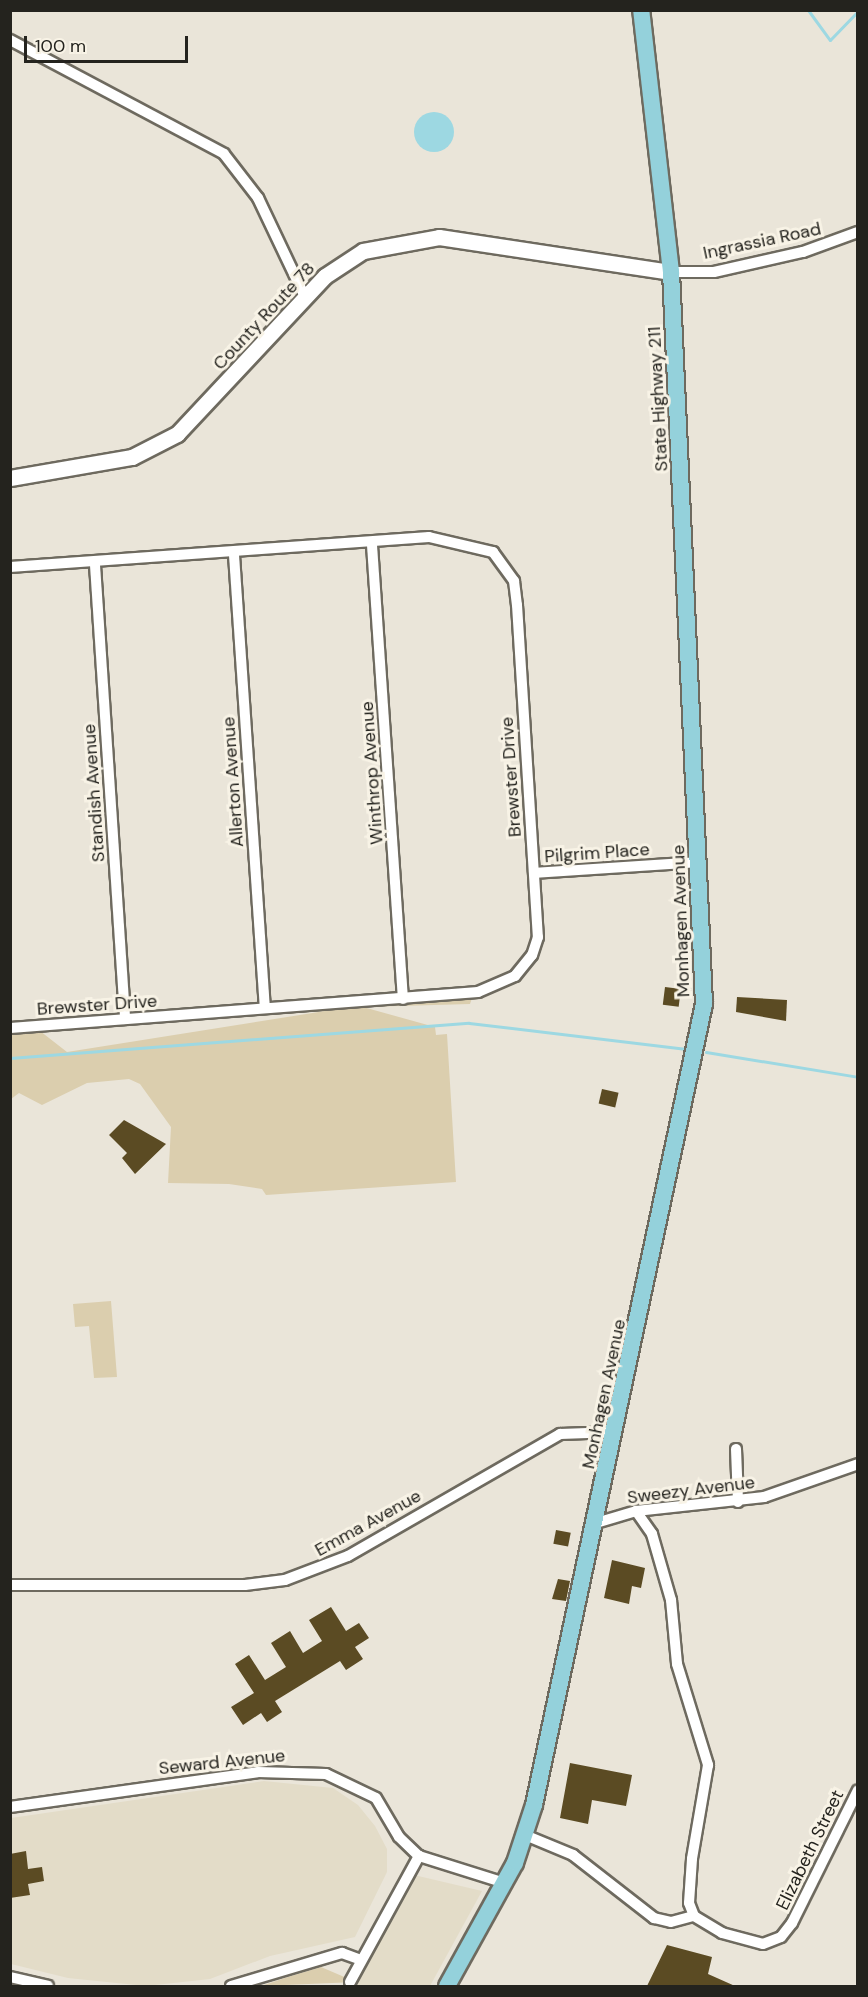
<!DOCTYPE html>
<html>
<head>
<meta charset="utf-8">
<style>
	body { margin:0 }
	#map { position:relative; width:868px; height:1997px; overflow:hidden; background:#eae5d9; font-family:"DM Sans",sans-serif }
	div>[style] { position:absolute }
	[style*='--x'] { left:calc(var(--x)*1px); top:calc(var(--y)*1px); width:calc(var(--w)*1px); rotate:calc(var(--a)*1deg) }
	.built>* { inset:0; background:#e3dcc8 }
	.green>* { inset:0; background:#dbceae }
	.water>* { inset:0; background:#9dd8e2 }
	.round { border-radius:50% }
	.stream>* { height:3px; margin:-1.5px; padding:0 1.5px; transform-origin:1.5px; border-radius:1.5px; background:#9dd8e2 }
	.building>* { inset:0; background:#5b4b23; transform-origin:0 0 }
	.roads { filter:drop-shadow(2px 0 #6e6a5f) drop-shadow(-2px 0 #6e6a5f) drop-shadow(0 2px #6e6a5f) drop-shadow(0 -2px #6e6a5f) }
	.street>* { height:10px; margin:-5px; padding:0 5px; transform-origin:5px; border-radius:5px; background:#fff }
	.secondary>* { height:15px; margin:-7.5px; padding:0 7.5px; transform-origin:7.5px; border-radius:7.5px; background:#fff }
	.primary>* { height:16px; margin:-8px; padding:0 8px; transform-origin:8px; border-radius:8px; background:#94d1db }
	span { translate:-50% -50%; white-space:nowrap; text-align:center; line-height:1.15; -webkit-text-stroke:6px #f8f3e6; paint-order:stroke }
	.street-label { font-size:18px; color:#24231e }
	.frame { position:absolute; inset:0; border:12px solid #24231e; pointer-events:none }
	.scale { position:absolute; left:24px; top:36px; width:164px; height:27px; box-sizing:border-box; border:3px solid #24231e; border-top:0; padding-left:8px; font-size:18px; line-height:21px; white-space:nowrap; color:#24231e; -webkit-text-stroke:4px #f8f3e6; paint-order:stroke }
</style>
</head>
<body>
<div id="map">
	<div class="built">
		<i style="clip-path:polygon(264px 1781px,333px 1788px,358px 1805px,375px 1826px,387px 1849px,387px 1872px,355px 1937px,270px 1956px,210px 1979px,146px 1986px,68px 1978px,11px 1964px,11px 1818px)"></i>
		<i style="clip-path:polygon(414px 1875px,482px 1891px,430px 1986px,354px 1986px)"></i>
	</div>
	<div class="green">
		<i style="clip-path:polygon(evenodd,473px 995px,470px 1004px,363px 1007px,435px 1027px,436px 1035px,447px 1034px,456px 1182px,266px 1195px,262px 1189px,229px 1184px,168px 1183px,171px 1127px,140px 1084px,129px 1079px,87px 1083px,42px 1105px,19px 1093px,11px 1099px,11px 1026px,473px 995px,325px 1011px,67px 1052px,40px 1031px,325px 1011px)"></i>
		<i style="clip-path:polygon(111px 1301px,117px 1377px,94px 1378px,89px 1326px,75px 1327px,73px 1304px)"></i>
		<i style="clip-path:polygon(321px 1967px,356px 1982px,261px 1986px,288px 1977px)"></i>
	</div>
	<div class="water">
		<i class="round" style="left:414px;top:112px;width:40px;height:40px"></i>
	</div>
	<div class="stream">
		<i style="--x:808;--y:10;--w:37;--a:54"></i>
		<i style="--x:830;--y:40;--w:40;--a:-46"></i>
		<i style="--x:706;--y:1052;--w:154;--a:9.3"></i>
		<i style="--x:10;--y:1058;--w:460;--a:-4.4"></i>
		<i style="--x:469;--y:1023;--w:221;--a:6.8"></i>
	</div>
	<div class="building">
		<i style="left:665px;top:987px;width:16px;height:18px;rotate:7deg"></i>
		<i style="clip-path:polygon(737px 997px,787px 1000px,786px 1021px,736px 1012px)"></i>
		<i style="left:602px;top:1089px;width:17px;height:15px;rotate:13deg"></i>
		<i style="clip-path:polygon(124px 1120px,166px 1144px,135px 1174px,122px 1158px,127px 1153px,109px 1135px)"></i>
		<i style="left:556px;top:1530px;width:15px;height:14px;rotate:11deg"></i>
		<i style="clip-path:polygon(612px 1560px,645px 1568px,641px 1588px,632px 1586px,629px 1604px,604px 1598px)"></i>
		<i style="clip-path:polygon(558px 1579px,570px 1581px,566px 1601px,552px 1599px)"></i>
		<i style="clip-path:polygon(331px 1607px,346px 1631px,359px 1623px,369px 1638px,355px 1647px,363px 1659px,346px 1670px,340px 1661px,275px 1701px,282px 1712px,267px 1722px,261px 1713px,243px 1725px,231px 1707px,254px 1693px,235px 1664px,249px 1655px,265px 1680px,286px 1667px,271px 1643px,290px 1631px,303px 1653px,322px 1641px,309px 1620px)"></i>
		<i style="clip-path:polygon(570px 1763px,632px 1775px,626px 1806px,592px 1800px,588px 1824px,560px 1818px)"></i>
		<i style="clip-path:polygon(26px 1851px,28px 1869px,42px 1867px,44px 1881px,28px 1884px,30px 1895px,10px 1898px,10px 1854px)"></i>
		<i style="clip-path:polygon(667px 1945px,712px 1957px,708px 1974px,735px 1986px,647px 1986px)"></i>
	</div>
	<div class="roads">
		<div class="street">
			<i style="--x:10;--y:40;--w:242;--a:28"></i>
			<i style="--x:224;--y:154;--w:56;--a:52.3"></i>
			<i style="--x:258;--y:198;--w:110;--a:64.6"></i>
			<i style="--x:671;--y:272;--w:43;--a:0"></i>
			<i style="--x:714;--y:272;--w:91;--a:-12.7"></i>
			<i style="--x:803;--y:252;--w:59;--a:-20"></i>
			<i style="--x:372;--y:545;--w:455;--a:86.1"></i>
			<i style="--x:234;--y:555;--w:453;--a:86.1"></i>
			<i style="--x:95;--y:565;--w:455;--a:86.2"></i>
			<i style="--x:10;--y:567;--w:420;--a:-4.1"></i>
			<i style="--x:429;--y:537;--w:66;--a:13.2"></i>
			<i style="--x:493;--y:552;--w:36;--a:54"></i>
			<i style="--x:514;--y:581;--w:24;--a:83"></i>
			<i style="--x:517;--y:605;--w:333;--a:86.4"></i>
			<i style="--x:538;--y:937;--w:19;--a:108"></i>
			<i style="--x:532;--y:955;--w:27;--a:129"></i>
			<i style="--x:515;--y:976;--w:40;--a:156.6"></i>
			<i style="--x:478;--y:992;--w:469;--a:175.6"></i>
			<i style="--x:534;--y:873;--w:165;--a:-3.8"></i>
			<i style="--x:736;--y:1449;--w:53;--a:87.8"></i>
			<i style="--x:636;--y:1511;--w:28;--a:55"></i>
			<i style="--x:652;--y:1534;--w:69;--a:73.9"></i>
			<i style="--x:671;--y:1600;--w:64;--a:84.6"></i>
			<i style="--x:677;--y:1664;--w:106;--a:72.9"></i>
			<i style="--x:708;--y:1765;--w:95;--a:99.7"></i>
			<i style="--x:692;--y:1859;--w:44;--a:93.9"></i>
			<i style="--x:689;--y:1903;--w:14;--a:69"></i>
			<i style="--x:596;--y:1523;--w:42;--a:-16.7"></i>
			<i style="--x:636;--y:1511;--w:129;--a:-6.2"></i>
			<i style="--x:764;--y:1497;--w:100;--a:-19.3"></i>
			<i style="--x:10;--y:1585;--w:235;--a:0"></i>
			<i style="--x:245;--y:1585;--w:40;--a:-7.1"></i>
			<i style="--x:285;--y:1580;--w:67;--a:-20.9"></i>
			<i style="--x:348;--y:1556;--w:245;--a:-29.9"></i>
			<i style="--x:560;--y:1434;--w:56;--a:-2"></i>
			<i style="--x:10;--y:1807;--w:250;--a:-8"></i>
			<i style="--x:258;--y:1772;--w:68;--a:1.7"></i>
			<i style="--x:326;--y:1774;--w:55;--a:25.6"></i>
			<i style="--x:376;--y:1798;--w:45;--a:59.5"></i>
			<i style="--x:399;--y:1837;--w:28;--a:44"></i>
			<i style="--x:419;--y:1856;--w:90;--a:17.4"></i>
			<i style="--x:525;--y:1835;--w:52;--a:22.6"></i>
			<i style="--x:573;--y:1855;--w:103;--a:37.9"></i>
			<i style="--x:654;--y:1918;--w:17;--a:13"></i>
			<i style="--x:671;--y:1922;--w:24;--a:-15"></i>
			<i style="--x:694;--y:1916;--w:33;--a:31"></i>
			<i style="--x:722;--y:1933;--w:42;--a:15"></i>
			<i style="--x:763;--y:1944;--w:19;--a:-21"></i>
			<i style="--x:781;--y:1937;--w:18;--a:-52"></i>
			<i style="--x:792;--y:1923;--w:148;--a:-63.6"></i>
			<i style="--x:10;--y:1977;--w:39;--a:13"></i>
			<i style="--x:350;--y:1982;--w:144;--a:-61.3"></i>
			<i style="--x:231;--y:1986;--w:116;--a:-16.6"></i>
			<i style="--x:342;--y:1953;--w:20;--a:20"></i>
		</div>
		<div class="secondary">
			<i style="--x:10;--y:478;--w:124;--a:-9.8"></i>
			<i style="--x:132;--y:457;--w:51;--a:-27.1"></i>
			<i style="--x:177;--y:434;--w:216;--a:-46.9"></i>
			<i style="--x:325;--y:276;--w:45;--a:-33.3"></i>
			<i style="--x:363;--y:251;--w:77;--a:-10.4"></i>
			<i style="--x:439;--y:237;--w:235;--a:8.6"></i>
		</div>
		<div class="primary">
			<i style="--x:447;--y:1986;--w:141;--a:-61.1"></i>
			<i style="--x:515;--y:1863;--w:61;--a:-71.9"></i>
			<i style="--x:534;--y:1805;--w:819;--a:-78.02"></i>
			<i style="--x:704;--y:1004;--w:733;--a:-92.58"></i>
			<i style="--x:671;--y:272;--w:264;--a:-96.5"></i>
		</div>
	</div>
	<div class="street-label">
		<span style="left:762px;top:241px;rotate:-12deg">Ingrassia Road</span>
		<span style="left:264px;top:316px;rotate:-47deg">County Route 78</span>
		<span style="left:658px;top:399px;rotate:-93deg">State Highway 211</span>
		<span style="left:372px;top:773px;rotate:-94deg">Winthrop Avenue</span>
		<span style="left:511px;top:777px;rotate:-94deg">Brewster Drive</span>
		<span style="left:233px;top:782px;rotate:-94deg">Allerton Avenue</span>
		<span style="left:94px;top:793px;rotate:-94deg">Standish Avenue</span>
		<span style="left:597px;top:853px;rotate:-4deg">Pilgrim Place</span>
		<span style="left:681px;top:921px;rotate:-92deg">Monhagen Avenue</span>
		<span style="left:97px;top:1005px;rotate:-4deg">Brewster Drive</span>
		<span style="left:604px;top:1394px;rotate:-78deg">Monhagen Avenue</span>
		<span style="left:691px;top:1490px;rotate:-7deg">Sweezy Avenue</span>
		<span style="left:368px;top:1523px;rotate:-29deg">Emma Avenue</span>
		<span style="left:222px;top:1762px;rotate:-6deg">Seward Avenue</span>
		<span style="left:810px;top:1850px;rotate:-64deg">Elizabeth Street</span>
	</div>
	<div class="frame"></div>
	<div class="scale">100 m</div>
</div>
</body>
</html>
